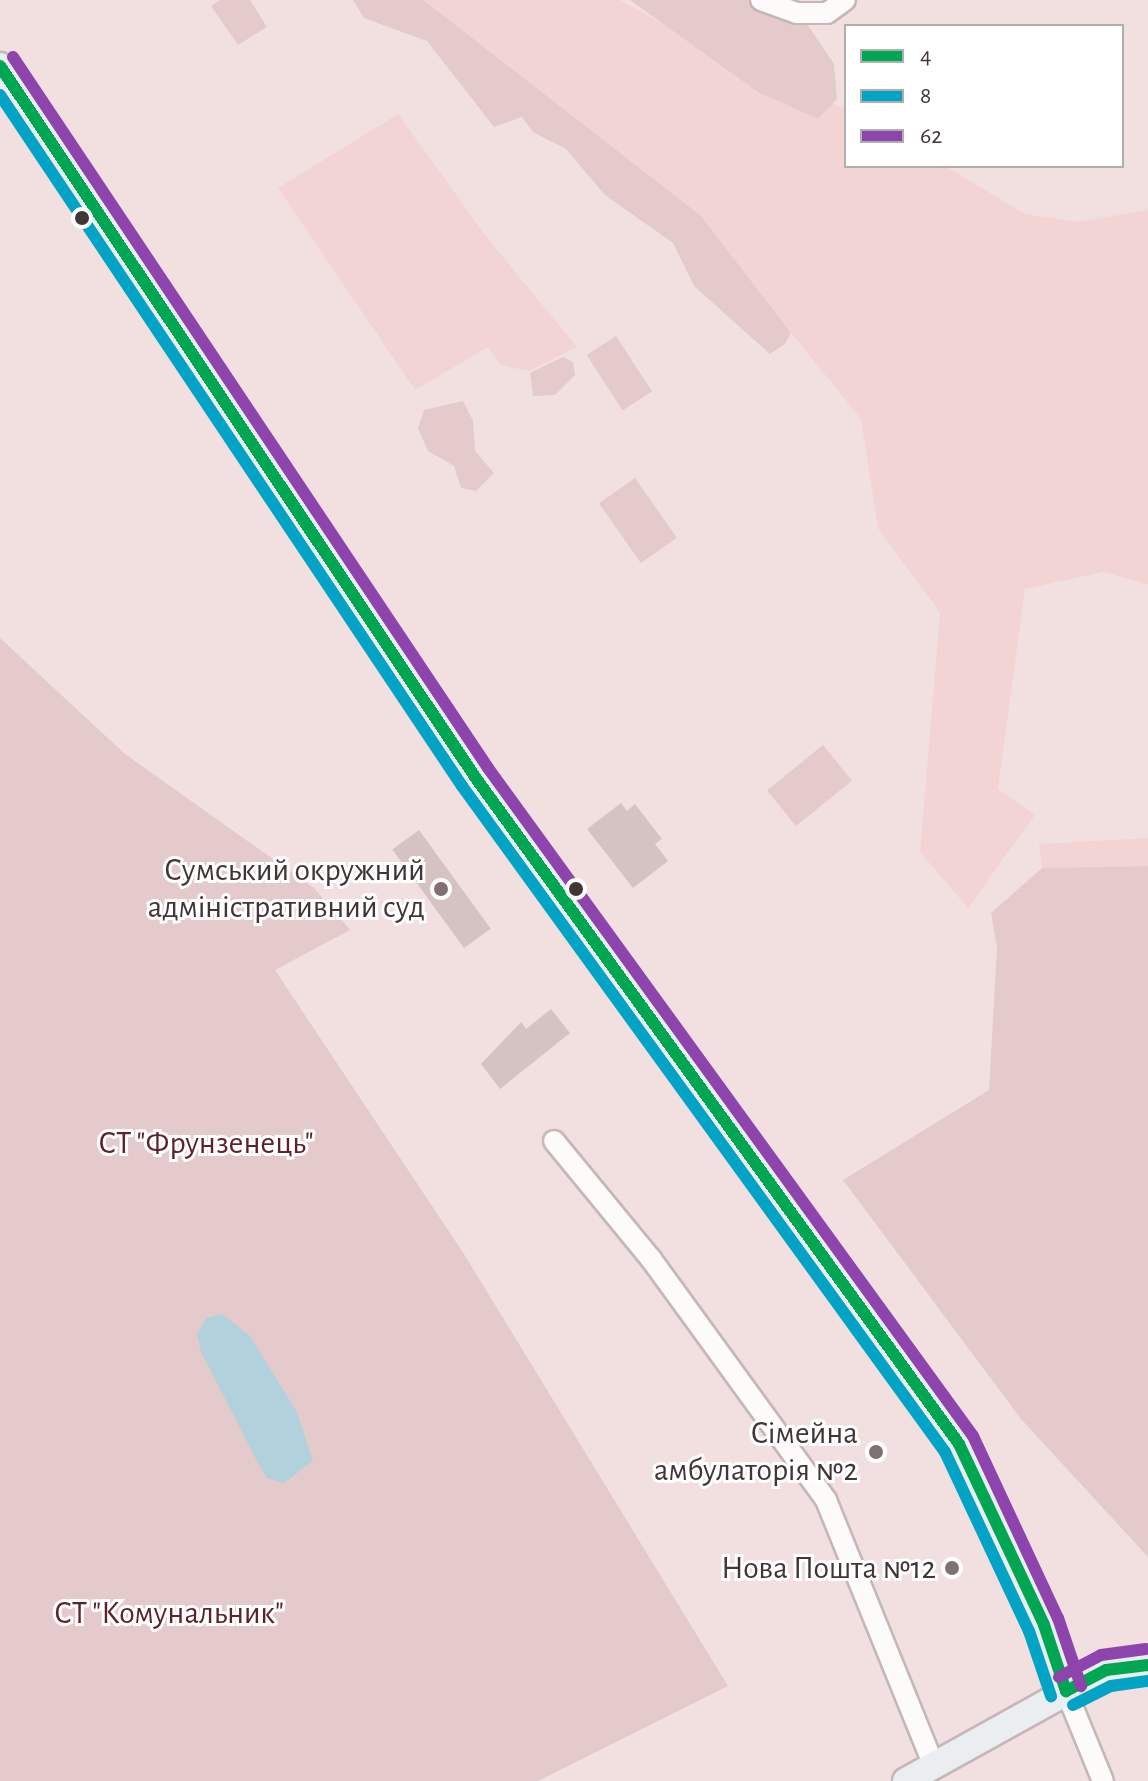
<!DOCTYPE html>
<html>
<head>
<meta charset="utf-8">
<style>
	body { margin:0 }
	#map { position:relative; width:1148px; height:1781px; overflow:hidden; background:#f2e0e1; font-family:"Alegreya Sans",sans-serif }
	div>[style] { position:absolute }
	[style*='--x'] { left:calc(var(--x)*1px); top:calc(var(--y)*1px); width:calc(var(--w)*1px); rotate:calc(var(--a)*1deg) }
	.built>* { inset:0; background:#f2d4d5 }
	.green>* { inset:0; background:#e4cacb; transform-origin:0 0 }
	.water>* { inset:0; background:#b1d1dc }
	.building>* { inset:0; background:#d5c3c4; transform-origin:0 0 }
	.roads { filter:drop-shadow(2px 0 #c5b7b8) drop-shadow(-2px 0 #c5b7b8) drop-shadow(0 2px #c5b7b8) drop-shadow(0 -2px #c5b7b8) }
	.minor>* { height:20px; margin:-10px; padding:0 10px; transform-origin:10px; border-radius:10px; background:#fdfafa }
	.major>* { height:26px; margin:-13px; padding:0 13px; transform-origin:13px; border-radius:13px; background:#eaeef1 }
	.bus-1>* { height:12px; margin:-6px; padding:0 6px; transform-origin:6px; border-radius:6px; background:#00a651 }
	.bus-2>* { height:12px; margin:-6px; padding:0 6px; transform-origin:6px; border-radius:6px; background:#03a3c6 }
	.bus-3>* { height:12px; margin:-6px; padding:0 6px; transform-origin:6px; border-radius:6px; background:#8e44ad }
	.dots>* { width:22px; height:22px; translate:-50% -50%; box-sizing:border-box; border:4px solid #fff; border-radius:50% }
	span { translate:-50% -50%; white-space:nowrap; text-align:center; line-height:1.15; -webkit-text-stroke:6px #fff; paint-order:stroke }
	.poi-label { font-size:32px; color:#413535 }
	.right { translate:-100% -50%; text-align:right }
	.park-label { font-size:32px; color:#60222a }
	.legend { position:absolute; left:844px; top:24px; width:280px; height:144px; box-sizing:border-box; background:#fff; border:2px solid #b3aeae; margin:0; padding:10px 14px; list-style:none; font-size:24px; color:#413535 }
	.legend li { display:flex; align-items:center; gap:16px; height:40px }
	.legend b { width:40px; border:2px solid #b3aeae }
</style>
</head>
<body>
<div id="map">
	<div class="built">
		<i style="clip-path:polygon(423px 0,620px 0,730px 61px,846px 109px,846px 166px,945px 166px,1025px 214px,1078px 222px,1148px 210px,1148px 584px,1103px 572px,1025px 589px,998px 789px,1035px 815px,968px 908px,920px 852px,940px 613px,878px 528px,861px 419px,772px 309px,547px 102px)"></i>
		<i style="clip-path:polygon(398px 114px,485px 235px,577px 347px,529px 371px,500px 365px,488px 347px,415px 390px,278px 188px)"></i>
		<i style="clip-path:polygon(1148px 838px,1148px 866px,1042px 868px,1039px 844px)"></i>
	</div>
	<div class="green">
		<i style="clip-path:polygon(220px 0,250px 0,267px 27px,238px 45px,211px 6px)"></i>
		<i style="clip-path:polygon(353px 0,423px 0,701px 216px,791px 333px,785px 344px,770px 354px,694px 286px,673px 243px,605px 195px,566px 149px,533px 132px,522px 117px,494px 127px,427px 41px,364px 18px)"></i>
		<i style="clip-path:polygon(630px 0,791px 0,834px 64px,837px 99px,818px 119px,758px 92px)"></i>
		<i style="left:616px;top:336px;width:66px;height:35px;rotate:57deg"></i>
		<i style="clip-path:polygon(563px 357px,573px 362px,575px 375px,555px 395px,533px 396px,530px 373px)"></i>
		<i style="clip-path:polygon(463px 401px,473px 421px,475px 451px,494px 473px,476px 491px,461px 488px,454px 466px,428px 451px,418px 428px,424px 410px)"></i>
		<i style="left:635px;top:478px;width:73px;height:44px;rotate:55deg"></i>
		<i style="clip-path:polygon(0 638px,125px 754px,314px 888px,350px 930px,275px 970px,464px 1254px,728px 1686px,538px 1781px,0 1781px)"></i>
		<i style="left:823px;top:745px;width:46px;height:72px;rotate:51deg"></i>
		<i style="clip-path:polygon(1148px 866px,1148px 1557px,1021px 1419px,843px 1180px,989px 1090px,997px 948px,991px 913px,1042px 868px)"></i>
	</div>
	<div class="water">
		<i style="clip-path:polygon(222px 1314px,250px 1336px,297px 1412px,313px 1461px,284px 1483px,267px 1478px,257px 1461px,201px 1352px,197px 1334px,207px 1318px)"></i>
	</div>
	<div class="building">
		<i style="clip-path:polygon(621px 803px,627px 811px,635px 804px,662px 839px,655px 844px,668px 861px,633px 888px,587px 829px)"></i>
		<i style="left:419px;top:830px;width:122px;height:33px;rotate:54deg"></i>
		<i style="clip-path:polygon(551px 1009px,570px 1033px,500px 1089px,481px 1064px,521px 1022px,526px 1029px)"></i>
	</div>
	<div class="roads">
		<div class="minor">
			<i style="--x:761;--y:0;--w:37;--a:20"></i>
			<i style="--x:796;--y:13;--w:31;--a:0"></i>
			<i style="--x:827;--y:13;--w:22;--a:-36"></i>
			<i style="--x:554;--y:1141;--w:153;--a:50.6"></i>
			<i style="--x:651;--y:1259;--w:298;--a:54"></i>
			<i style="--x:826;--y:1500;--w:287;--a:67.9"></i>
			<i style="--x:1066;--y:1691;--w:97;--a:67.7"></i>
		</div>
		<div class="major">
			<i style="--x:0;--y:66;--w:855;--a:56.25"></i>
			<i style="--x:475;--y:777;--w:824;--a:54.03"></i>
			<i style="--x:959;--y:1444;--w:200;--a:64.8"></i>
			<i style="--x:1044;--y:1625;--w:70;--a:71.6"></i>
			<i style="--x:906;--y:1781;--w:229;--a:-29"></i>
			<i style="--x:1106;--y:1670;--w:42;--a:-6.8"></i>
		</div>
	</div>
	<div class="bus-1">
		<i style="--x:0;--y:66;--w:855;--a:56.25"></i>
		<i style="--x:475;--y:777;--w:824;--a:54.03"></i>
		<i style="--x:959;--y:1444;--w:200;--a:64.8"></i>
		<i style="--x:1044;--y:1625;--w:70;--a:71.6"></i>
		<i style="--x:1066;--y:1691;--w:45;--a:-27.7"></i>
		<i style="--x:1106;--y:1670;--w:42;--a:-6.8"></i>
	</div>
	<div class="bus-2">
		<i style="--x:0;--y:95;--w:831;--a:56.23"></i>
		<i style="--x:462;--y:786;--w:823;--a:54.05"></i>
		<i style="--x:945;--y:1452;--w:198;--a:64.9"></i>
		<i style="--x:1029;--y:1631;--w:69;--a:71.3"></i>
		<i style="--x:1073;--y:1705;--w:42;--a:-26.6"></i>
		<i style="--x:1111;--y:1686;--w:37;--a:-8"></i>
	</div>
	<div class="bus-3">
		<i style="--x:13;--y:57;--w:855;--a:56.25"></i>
		<i style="--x:488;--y:768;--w:825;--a:54.02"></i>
		<i style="--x:973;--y:1436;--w:201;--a:65"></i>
		<i style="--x:1058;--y:1618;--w:72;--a:71.3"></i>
		<i style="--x:1059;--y:1677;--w:47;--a:-27.6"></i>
		<i style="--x:1101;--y:1655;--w:45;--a:-7.6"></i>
	</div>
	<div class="dots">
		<i style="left:82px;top:218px;background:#413535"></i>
		<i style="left:441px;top:889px;background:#7f7171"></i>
		<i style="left:576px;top:889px;background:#413535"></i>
		<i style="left:876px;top:1452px;background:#7f7171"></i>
		<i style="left:952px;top:1568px;background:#7f7171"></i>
	</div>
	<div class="poi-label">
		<span class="right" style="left:425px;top:889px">Сумський окружний<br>адміністративний суд</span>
		<span class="right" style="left:858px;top:1452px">Сімейна<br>амбулаторія №2</span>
		<span class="right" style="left:936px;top:1568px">Нова Пошта №12</span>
	</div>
	<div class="park-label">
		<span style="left:206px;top:1143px">СТ "Фрунзенець"</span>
		<span style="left:169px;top:1613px">СТ "Комунальник"</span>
	</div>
	<ul class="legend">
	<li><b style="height:10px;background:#00a651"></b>4</li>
	<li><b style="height:10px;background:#03a3c6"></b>8</li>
	<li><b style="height:10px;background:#8e44ad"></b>62</li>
	</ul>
</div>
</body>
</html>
